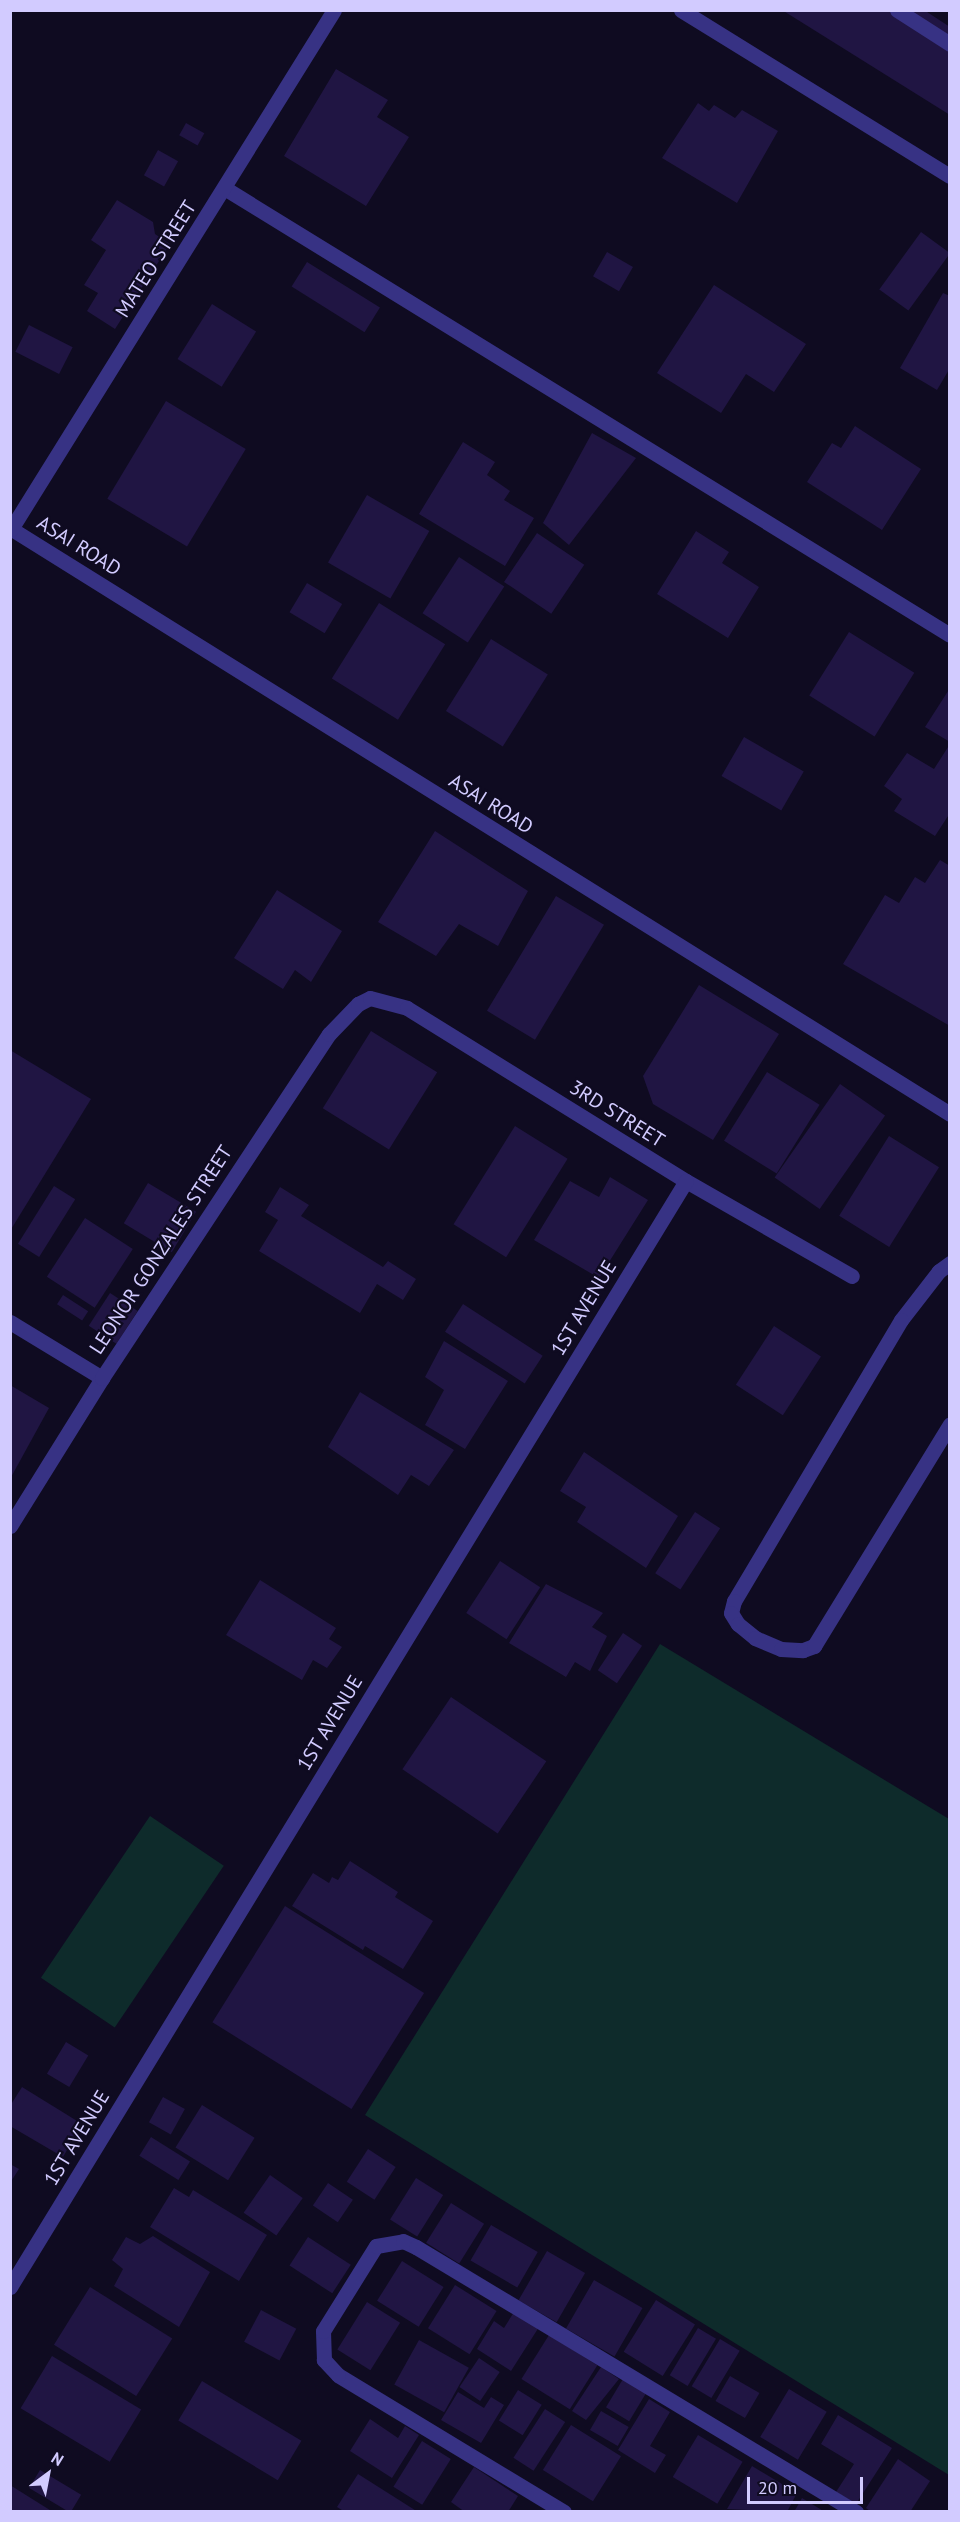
<!DOCTYPE html>
<html>
<head>
<meta charset="utf-8">
<style>
	body { margin:0 }
	#map { position:relative; width:960px; height:2522px; overflow:hidden; background:#0f0b21; font-family:"PT Sans",sans-serif }
	div>[style] { position:absolute }
	[style*='--x'] { left:calc(var(--x)*1px); top:calc(var(--y)*1px); width:calc(var(--w)*1px); rotate:calc(var(--a)*1deg) }
	.green>* { inset:0; background:#0e2b2b; transform-origin:0 0 }
	.building>* { inset:0; background:#201543; transform-origin:0 0 }
	.minor>* { height:15px; margin:-7.5px; padding:0 7.5px; transform-origin:7.5px; border-radius:7.5px; background:#373284 }
	span { translate:-50% -50%; white-space:nowrap; text-align:center; line-height:1.15; -webkit-text-stroke:4.5px #0f0b21; paint-order:stroke }
	.street-label { font-size:20px; color:#d2cbff }
	.frame { position:absolute; inset:0; border:12px solid #d2cbff; pointer-events:none }
	.north { position:absolute; left:18px; top:2444px; width:60px; height:60px; -webkit-text-stroke:4px #0f0b21; paint-order:stroke; rotate:32deg; font-size:16px; font-weight:700; line-height:24px; text-align:center; color:#d2cbff }
	.north::after { content:''; display:block; margin:auto; width:21px; height:27px; background:#d2cbff; clip-path:polygon(50% 0,100% 100%,50% 72%,0 100%) }
	.scale { position:absolute; left:747px; top:2477px; width:116px; height:27px; box-sizing:border-box; border:3px solid #d2cbff; border-top:0; padding-left:8px; font-size:18px; line-height:21px; white-space:nowrap; color:#d2cbff; -webkit-text-stroke:4px #0f0b21; paint-order:stroke }
</style>
</head>
<body>
<div id="map">
	<div class="green">
		<i style="clip-path:polygon(660px 1644px,949px 1819px,949px 2475px,365px 2115px)"></i>
		<i style="left:150px;top:1816px;width:89px;height:195px;rotate:34deg"></i>
	</div>
	<div class="building">
		<i style="clip-path:polygon(782px 10px,924px 10px,950px 27px,950px 115px)"></i>
		<i style="clip-path:polygon(336px 69px,388px 100px,377px 117px,409px 137px,366px 206px,284px 156px)"></i>
		<i style="clip-path:polygon(698px 103px,709px 111px,714px 105px,735px 118px,742px 110px,778px 131px,737px 203px,662px 158px)"></i>
		<i style="left:186px;top:123px;width:21px;height:14px;rotate:29deg"></i>
		<i style="left:158px;top:150px;width:23px;height:29px;rotate:29deg"></i>
		<i style="clip-path:polygon(117px 200px,153px 222px,155px 234px,170px 244px,115px 329px,87px 311px,98px 293px,84px 285px,106px 250px,91px 240px)"></i>
		<i style="left:921px;top:232px;width:36px;height:71px;rotate:36deg"></i>
		<i style="left:607px;top:252px;width:30px;height:28px;rotate:30deg"></i>
		<i style="left:307px;top:262px;width:86px;height:29px;rotate:32deg"></i>
		<i style="clip-path:polygon(714px 285px,806px 344px,774px 392px,746px 374px,721px 413px,657px 373px)"></i>
		<i style="clip-path:polygon(943px 293px,950px 296px,950px 368px,937px 390px,900px 368px)"></i>
		<i style="left:212px;top:304px;width:52px;height:65px;rotate:32deg"></i>
		<i style="left:29px;top:325px;width:49px;height:30px;rotate:27deg"></i>
		<i style="left:166px;top:401px;width:93px;height:114px;rotate:31deg"></i>
		<i style="clip-path:polygon(855px 426px,921px 469px,882px 530px,807px 482px,832px 443px,841px 448px)"></i>
		<i style="clip-path:polygon(592px 433px,636px 458px,569px 545px,543px 523px)"></i>
		<i style="clip-path:polygon(463px 442px,495px 462px,487px 475px,510px 491px,504px 500px,534px 518px,505px 566px,419px 514px)"></i>
		<i style="left:367px;top:495px;width:72px;height:78px;rotate:30deg"></i>
		<i style="clip-path:polygon(696px 531px,729px 552px,722px 563px,759px 587px,728px 638px,657px 594px)"></i>
		<i style="left:537px;top:533px;width:57px;height:59px;rotate:34deg"></i>
		<i style="left:459px;top:557px;width:54px;height:67px;rotate:33deg"></i>
		<i style="left:307px;top:583px;width:41px;height:34px;rotate:31deg"></i>
		<i style="left:379px;top:603px;width:78px;height:89px;rotate:32deg"></i>
		<i style="left:849px;top:632px;width:77px;height:75px;rotate:32deg"></i>
		<i style="left:491px;top:639px;width:67px;height:85px;rotate:32deg"></i>
		<i style="clip-path:polygon(950px 688px,950px 742px,925px 727px)"></i>
		<i style="left:744px;top:737px;width:69px;height:45px;rotate:30deg"></i>
		<i style="clip-path:polygon(950px 744px,950px 813px,935px 836px,894px 811px,902px 799px,884px 786px,907px 753px,934px 769px)"></i>
		<i style="clip-path:polygon(435px 831px,528px 891px,498px 946px,459px 924px,436px 956px,378px 922px)"></i>
		<i style="clip-path:polygon(940px 860px,950px 866px,950px 1026px,843px 964px,885px 895px,899px 903px,915px 877px,925px 883px)"></i>
		<i style="clip-path:polygon(277px 890px,342px 931px,311px 982px,295px 970px,283px 989px,234px 958px)"></i>
		<i style="left:556px;top:896px;width:56px;height:134px;rotate:31deg"></i>
		<i style="clip-path:polygon(699px 985px,779px 1034px,713px 1140px,653px 1104px,643px 1076px)"></i>
		<i style="left:371px;top:1031px;width:78px;height:91px;rotate:32deg"></i>
		<i style="clip-path:polygon(10px 1050px,91px 1099px,10px 1231px)"></i>
		<i style="left:767px;top:1072px;width:62px;height:81px;rotate:32deg"></i>
		<i style="left:840px;top:1084px;width:55px;height:114px;rotate:35deg"></i>
		<i style="left:515px;top:1126px;width:62px;height:116px;rotate:32deg"></i>
		<i style="left:889px;top:1136px;width:59px;height:94px;rotate:32deg"></i>
		<i style="clip-path:polygon(610px 1177px,648px 1200px,599px 1278px,534px 1240px,570px 1181px,599px 1197px)"></i>
		<i style="left:148px;top:1183px;width:56px;height:47px;rotate:31deg"></i>
		<i style="left:54px;top:1186px;width:25px;height:68px;rotate:32deg"></i>
		<i style="clip-path:polygon(280px 1187px,309px 1205px,301px 1216px,383px 1267px,388px 1261px,416px 1279px,403px 1300px,377px 1284px,360px 1313px,259px 1251px,278px 1220px,265px 1212px)"></i>
		<i style="left:85px;top:1218px;width:57px;height:70px;rotate:33deg"></i>
		<i style="left:110px;top:1293px;width:33px;height:39px;rotate:33deg"></i>
		<i style="left:63px;top:1295px;width:30px;height:11px;rotate:33deg"></i>
		<i style="left:463px;top:1304px;width:95px;height:33px;rotate:33deg"></i>
		<i style="left:774px;top:1326px;width:56px;height:70px;rotate:33deg"></i>
		<i style="clip-path:polygon(444px 1341px,508px 1381px,465px 1449px,425px 1425px,444px 1390px,425px 1377px)"></i>
		<i style="clip-path:polygon(10px 1385px,49px 1408px,10px 1479px)"></i>
		<i style="clip-path:polygon(360px 1392px,454px 1450px,429px 1486px,411px 1475px,398px 1495px,328px 1447px)"></i>
		<i style="clip-path:polygon(584px 1452px,678px 1516px,646px 1568px,577px 1522px,586px 1507px,560px 1491px)"></i>
		<i style="left:695px;top:1512px;width:30px;height:73px;rotate:33deg"></i>
		<i style="left:500px;top:1561px;width:48px;height:62px;rotate:33deg"></i>
		<i style="clip-path:polygon(260px 1580px,336px 1628px,329px 1639px,342px 1647px,327px 1668px,313px 1660px,302px 1680px,226px 1635px)"></i>
		<i style="clip-path:polygon(546px 1584px,603px 1613px,592px 1627px,607px 1636px,590px 1671px,575px 1662px,566px 1677px,509px 1643px)"></i>
		<i style="left:623px;top:1633px;width:23px;height:45px;rotate:34deg"></i>
		<i style="left:451px;top:1697px;width:115px;height:87px;rotate:34deg"></i>
		<i style="clip-path:polygon(350px 1861px,398px 1892px,395px 1897px,433px 1921px,403px 1969px,365px 1946px,363px 1950px,292px 1906px,313px 1873px,329px 1883px,332px 1877px,338px 1880px)"></i>
		<i style="left:285px;top:1906px;width:164px;height:137px;rotate:32deg"></i>
		<i style="left:66px;top:2042px;width:26px;height:37px;rotate:31deg"></i>
		<i style="clip-path:polygon(22px 2087px,82px 2124px,63px 2157px,10px 2126px,10px 2106px)"></i>
		<i style="left:163px;top:2097px;width:25px;height:29px;rotate:29deg"></i>
		<i style="left:202px;top:2105px;width:62px;height:50px;rotate:32deg"></i>
		<i style="left:151px;top:2137px;width:46px;height:22px;rotate:32deg"></i>
		<i style="left:368px;top:2149px;width:33px;height:39px;rotate:33deg"></i>
		<i style="clip-path:polygon(10px 2164px,19px 2169px,10px 2183px)"></i>
		<i style="left:270px;top:2175px;width:40px;height:46px;rotate:35deg"></i>
		<i style="left:416px;top:2178px;width:32px;height:49px;rotate:32deg"></i>
		<i style="left:328px;top:2183px;width:30px;height:27px;rotate:34deg"></i>
		<i style="clip-path:polygon(174px 2188px,189px 2197px,193px 2190px,267px 2235px,239px 2281px,150px 2227px)"></i>
		<i style="left:451px;top:2203px;width:39px;height:47px;rotate:32deg"></i>
		<i style="left:491px;top:2225px;width:54px;height:41px;rotate:30deg"></i>
		<i style="clip-path:polygon(153px 2236px,210px 2272px,179px 2327px,114px 2286px,123px 2269px,112px 2260px,126px 2237px,140px 2244px)"></i>
		<i style="left:308px;top:2237px;width:51px;height:34px;rotate:33deg"></i>
		<i style="left:547px;top:2251px;width:44px;height:57px;rotate:30deg"></i>
		<i style="left:402px;top:2261px;width:49px;height:47px;rotate:32deg"></i>
		<i style="left:594px;top:2280px;width:56px;height:56px;rotate:30deg"></i>
		<i style="left:455px;top:2285px;width:49px;height:51px;rotate:32deg"></i>
		<i style="left:90px;top:2287px;width:97px;height:68px;rotate:32deg"></i>
		<i style="left:656px;top:2300px;width:46px;height:61px;rotate:32deg"></i>
		<i style="left:367px;top:2302px;width:39px;height:56px;rotate:32deg"></i>
		<i style="left:261px;top:2310px;width:40px;height:36px;rotate:28deg"></i>
		<i style="clip-path:polygon(514px 2312px,539px 2327px,511px 2371px,477px 2349px,494px 2321px,504px 2328px)"></i>
		<i style="left:698px;top:2328px;width:21px;height:55px;rotate:31deg"></i>
		<i style="left:549px;top:2335px;width:57px;height:52px;rotate:32deg"></i>
		<i style="left:720px;top:2339px;width:23px;height:55px;rotate:31deg"></i>
		<i style="left:419px;top:2340px;width:57px;height:51px;rotate:29deg"></i>
		<i style="left:52px;top:2356px;width:104px;height:61px;rotate:31deg"></i>
		<i style="left:479px;top:2358px;width:25px;height:35px;rotate:34deg"></i>
		<i style="clip-path:polygon(601px 2367px,619px 2379px,586px 2420px,572px 2411px)"></i>
		<i style="left:730px;top:2376px;width:34px;height:29px;rotate:30deg"></i>
		<i style="left:623px;top:2379px;width:27px;height:33px;rotate:31deg"></i>
		<i style="left:202px;top:2381px;width:116px;height:46px;rotate:31deg"></i>
		<i style="left:789px;top:2389px;width:44px;height:56px;rotate:31deg"></i>
		<i style="left:518px;top:2390px;width:28px;height:36px;rotate:32deg"></i>
		<i style="clip-path:polygon(458px 2392px,484px 2408px,491px 2397px,504px 2405px,481px 2443px,441px 2420px)"></i>
		<i style="clip-path:polygon(649px 2399px,670px 2412px,650px 2446px,666px 2455px,655px 2473px,618px 2450px)"></i>
		<i style="left:545px;top:2409px;width:24px;height:58px;rotate:33deg"></i>
		<i style="left:601px;top:2411px;width:32px;height:22px;rotate:30deg"></i>
		<i style="clip-path:polygon(838px 2415px,892px 2448px,856px 2504px,836px 2492px,854px 2464px,821px 2444px)"></i>
		<i style="clip-path:polygon(370px 2419px,398px 2438px,405px 2426px,419px 2435px,392px 2478px,350px 2451px)"></i>
		<i style="left:571px;top:2425px;width:59px;height:53px;rotate:32deg"></i>
		<i style="left:698px;top:2435px;width:52px;height:49px;rotate:31deg"></i>
		<i style="left:422px;top:2441px;width:34px;height:54px;rotate:32deg"></i>
		<i style="clip-path:polygon(898px 2459px,930px 2481px,910px 2512px,871px 2512px,866px 2508px)"></i>
		<i style="clip-path:polygon(752px 2466px,797px 2493px,787px 2512px,727px 2509px)"></i>
		<i style="clip-path:polygon(474px 2467px,518px 2496px,508px 2512px,465px 2512px,451px 2502px)"></i>
		<i style="left:40px;top:2470px;width:48px;height:21px;rotate:31deg"></i>
		<i style="clip-path:polygon(358px 2474px,418px 2512px,345px 2512px,337px 2507px)"></i>
		<i style="clip-path:polygon(10px 2485px,53px 2512px,10px 2512px)"></i>
		<i style="clip-path:polygon(802px 2498px,825px 2512px,794px 2512px)"></i>
	</div>
	<div class="minor">
		<i style="--x:681;--y:10;--w:316;--a:31.7"></i>
		<i style="--x:897;--y:10;--w:63;--a:32.7"></i>
		<i style="--x:226;--y:189;--w:850;--a:31.63"></i>
		<i style="--x:10;--y:528;--w:1108;--a:31.94"></i>
		<i style="--x:11;--y:529;--w:611;--a:-58.1"></i>
		<i style="--x:950;--y:1263;--w:14;--a:144"></i>
		<i style="--x:939;--y:1271;--w:62;--a:127.8"></i>
		<i style="--x:901;--y:1320;--w:327;--a:120.7"></i>
		<i style="--x:734;--y:1601;--w:12;--a:104"></i>
		<i style="--x:731;--y:1613;--w:13;--a:58"></i>
		<i style="--x:738;--y:1624;--w:22;--a:39"></i>
		<i style="--x:755;--y:1638;--w:28;--a:23"></i>
		<i style="--x:781;--y:1649;--w:22;--a:3"></i>
		<i style="--x:803;--y:1650;--w:12;--a:-20"></i>
		<i style="--x:814;--y:1646;--w:260;--a:-58.5"></i>
		<i style="--x:10;--y:1322;--w:108;--a:31.3"></i>
		<i style="--x:10;--y:1526;--w:174;--a:-58.1"></i>
		<i style="--x:102;--y:1378;--w:412;--a:-56.6"></i>
		<i style="--x:329;--y:1034;--w:42;--a:-46"></i>
		<i style="--x:358;--y:1004;--w:13;--a:-27"></i>
		<i style="--x:370;--y:998;--w:38;--a:15"></i>
		<i style="--x:407;--y:1008;--w:328;--a:31.8"></i>
		<i style="--x:686;--y:1181;--w:191;--a:29.8"></i>
		<i style="--x:10;--y:2287;--w:1296;--a:-58.57"></i>
		<i style="--x:564;--y:2512;--w:264;--a:-148.8"></i>
		<i style="--x:338;--y:2375;--w:21;--a:-133"></i>
		<i style="--x:324;--y:2360;--w:29;--a:-92"></i>
		<i style="--x:323;--y:2331;--w:100;--a:-58.1"></i>
		<i style="--x:376;--y:2246;--w:27;--a:-10"></i>
		<i style="--x:403;--y:2241;--w:14;--a:25"></i>
		<i style="--x:416;--y:2247;--w:514;--a:31.06"></i>
	</div>
	<div class="street-label">
		<span style="left:156px;top:259px;rotate:-58deg">MATEO STREET</span>
		<span style="left:79px;top:546px;rotate:32deg">ASAI ROAD</span>
		<span style="left:491px;top:804px;rotate:32deg">ASAI ROAD</span>
		<span style="left:617px;top:1114px;rotate:32deg">3RD STREET</span>
		<span style="left:161px;top:1250px;rotate:-57deg">LEONOR GONZALES STREET</span>
		<span style="left:584px;top:1308px;rotate:-59deg">1ST AVENUE</span>
		<span style="left:330px;top:1723px;rotate:-59deg">1ST AVENUE</span>
		<span style="left:77px;top:2138px;rotate:-59deg">1ST AVENUE</span>
	</div>
	<div class="frame"></div>
	<div class="north">N</div>
	<div class="scale">20 m</div>
</div>
</body>
</html>
